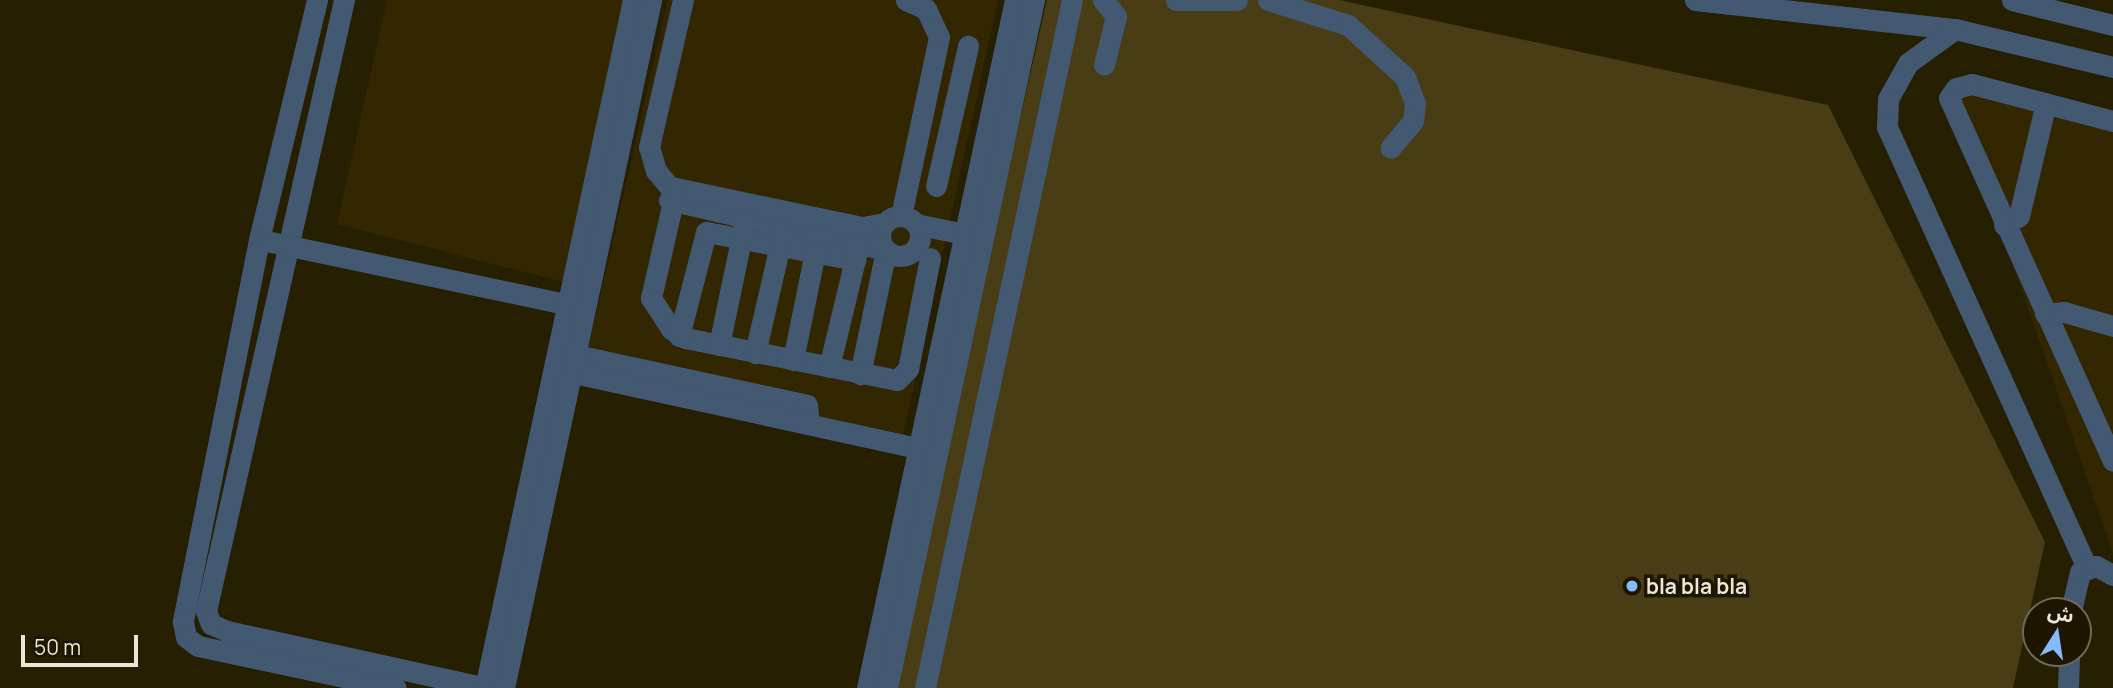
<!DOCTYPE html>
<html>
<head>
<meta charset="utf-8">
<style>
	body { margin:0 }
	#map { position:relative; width:2113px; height:688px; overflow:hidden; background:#271f01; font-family:Manrope,"Noto Sans Arabic",sans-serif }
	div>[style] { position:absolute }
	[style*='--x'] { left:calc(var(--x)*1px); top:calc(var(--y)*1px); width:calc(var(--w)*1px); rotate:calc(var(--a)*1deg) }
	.built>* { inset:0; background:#322700 }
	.green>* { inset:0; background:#483d15 }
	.minor>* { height:21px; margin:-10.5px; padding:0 10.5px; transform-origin:10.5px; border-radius:10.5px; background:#435871 }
	.minor>.ring { margin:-10.5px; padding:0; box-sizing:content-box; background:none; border:21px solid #435871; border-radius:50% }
	.dots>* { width:19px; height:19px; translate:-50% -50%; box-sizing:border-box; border:4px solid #1e1500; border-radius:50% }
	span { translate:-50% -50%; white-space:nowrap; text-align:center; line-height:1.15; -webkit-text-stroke:7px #1e1500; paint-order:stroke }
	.poi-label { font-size:21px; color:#ebe6d5; font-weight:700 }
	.left { translate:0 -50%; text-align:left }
	.north { position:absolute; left:2022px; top:597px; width:70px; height:70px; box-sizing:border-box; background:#1e1500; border:2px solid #706955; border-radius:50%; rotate:12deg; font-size:19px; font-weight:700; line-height:28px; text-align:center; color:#ebe6d5 }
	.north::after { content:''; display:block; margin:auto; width:24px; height:32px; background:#83bcfb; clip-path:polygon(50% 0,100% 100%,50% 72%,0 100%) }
	.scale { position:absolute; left:21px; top:635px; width:117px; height:32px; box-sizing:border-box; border:4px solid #ebe6d5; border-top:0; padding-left:9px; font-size:21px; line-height:24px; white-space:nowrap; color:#ebe6d5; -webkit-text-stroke:5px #1e1500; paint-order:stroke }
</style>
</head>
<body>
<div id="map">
	<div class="built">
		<i style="clip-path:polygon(387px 0,639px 0,567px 283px,337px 224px)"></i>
		<i style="clip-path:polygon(668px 0,998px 0,903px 436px,585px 362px)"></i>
		<i style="clip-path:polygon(1949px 78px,2113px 128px,2113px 554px)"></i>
	</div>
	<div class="green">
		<i style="clip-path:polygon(1047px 0,1339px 0,1828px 105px,2045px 542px,2013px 688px,891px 688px)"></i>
	</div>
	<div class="minor">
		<i style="--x:317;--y:0;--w:247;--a:103.6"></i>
		<i style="--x:259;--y:240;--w:389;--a:101.3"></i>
		<i style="--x:183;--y:622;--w:15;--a:79"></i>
		<i style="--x:186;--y:637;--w:15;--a:37"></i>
		<i style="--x:198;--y:646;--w:202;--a:12"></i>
		<i style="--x:344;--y:0;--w:626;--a:102.73"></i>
		<i style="--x:206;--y:611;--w:14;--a:69"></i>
		<i style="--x:211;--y:624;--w:17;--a:24"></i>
		<i style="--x:227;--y:631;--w:266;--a:12.4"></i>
		<i style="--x:1103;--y:0;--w:21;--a:51"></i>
		<i style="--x:1116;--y:16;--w:50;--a:103.8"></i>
		<i style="--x:1176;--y:0;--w:61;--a:0"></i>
		<i style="--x:1268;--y:0;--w:84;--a:17.4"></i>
		<i style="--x:1348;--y:25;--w:77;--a:42.4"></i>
		<i style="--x:1405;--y:77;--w:28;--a:69"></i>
		<i style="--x:1415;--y:103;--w:18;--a:96"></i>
		<i style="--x:1413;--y:121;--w:35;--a:130"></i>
		<i style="--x:1695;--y:0;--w:262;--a:6.4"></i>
		<i style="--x:1955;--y:29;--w:163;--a:13.5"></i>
		<i style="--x:2012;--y:0;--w:104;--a:13.9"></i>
		<i style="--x:1955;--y:29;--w:58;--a:144.1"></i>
		<i style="--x:1908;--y:63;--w:41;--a:119.1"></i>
		<i style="--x:1888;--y:99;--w:28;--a:92"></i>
		<i style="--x:1887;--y:127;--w:484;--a:65.6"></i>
		<i style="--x:2113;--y:121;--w:146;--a:-165.3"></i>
		<i style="--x:1972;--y:84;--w:16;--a:166"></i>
		<i style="--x:1956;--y:88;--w:12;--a:125"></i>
		<i style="--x:1949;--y:98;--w:398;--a:65.7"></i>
		<i style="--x:936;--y:186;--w:144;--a:-77.1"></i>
		<i style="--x:673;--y:191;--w:26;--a:-130"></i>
		<i style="--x:656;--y:171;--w:25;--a:-106"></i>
		<i style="--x:649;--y:147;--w:151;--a:-77"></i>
		<i style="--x:669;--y:200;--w:223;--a:13"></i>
		<i style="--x:886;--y:250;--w:127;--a:101.8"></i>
		<i style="--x:901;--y:216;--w:183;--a:-78"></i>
		<i style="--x:939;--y:37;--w:31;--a:-115"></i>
		<i style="--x:926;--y:9;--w:22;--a:-156"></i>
		<i class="ring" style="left:880px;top:216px;width:19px;height:19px"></i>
		<i style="--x:885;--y:223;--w:23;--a:170"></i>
		<i style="--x:862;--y:227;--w:190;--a:-168.2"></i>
		<i style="--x:676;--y:188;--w:113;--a:102.8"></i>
		<i style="--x:651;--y:298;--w:37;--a:57"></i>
		<i style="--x:671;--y:329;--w:17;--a:33"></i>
		<i style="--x:685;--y:338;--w:216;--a:11.2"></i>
		<i style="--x:897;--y:380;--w:16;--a:-45"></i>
		<i style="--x:908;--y:369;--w:113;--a:-78.8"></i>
		<i style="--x:916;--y:224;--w:63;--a:11.8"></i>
		<i style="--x:2004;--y:225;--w:17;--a:-31"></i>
		<i style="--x:2019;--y:216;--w:116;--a:-76.6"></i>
		<i style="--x:271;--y:242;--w:315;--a:11.9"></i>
		<i style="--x:2045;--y:314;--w:19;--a:-6"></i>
		<i style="--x:2064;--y:312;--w:51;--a:15.9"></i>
		<i style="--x:679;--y:336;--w:107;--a:-75.4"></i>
		<i style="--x:706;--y:232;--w:152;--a:10.6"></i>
		<i style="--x:719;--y:345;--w:123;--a:-78.2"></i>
		<i style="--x:755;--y:353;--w:124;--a:-77"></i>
		<i style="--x:576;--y:355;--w:236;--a:12.2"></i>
		<i style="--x:807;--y:405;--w:19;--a:84"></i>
		<i style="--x:793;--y:360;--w:110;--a:-78.5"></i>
		<i style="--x:829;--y:367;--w:123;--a:-76.4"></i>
		<i style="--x:560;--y:370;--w:381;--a:12.3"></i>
		<i style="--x:2071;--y:611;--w:40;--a:-77"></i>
		<i style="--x:2080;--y:572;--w:17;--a:-21"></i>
		<i style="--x:2096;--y:566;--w:19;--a:28"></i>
		<i style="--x:485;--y:688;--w:704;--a:-77.86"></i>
		<i style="--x:504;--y:688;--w:704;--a:-77.94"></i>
		<i style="--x:867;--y:688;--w:704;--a:-77.86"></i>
		<i style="--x:887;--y:688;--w:704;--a:-77.94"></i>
		<i style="--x:925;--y:688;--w:704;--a:-77.94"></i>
		<i style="--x:2068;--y:688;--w:35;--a:-88"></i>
	</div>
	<div class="dots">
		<i style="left:1632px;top:586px;background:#83bcfb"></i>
	</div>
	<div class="poi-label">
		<span class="left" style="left:1646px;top:586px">bla bla bla</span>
	</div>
	<div class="north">ش</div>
	<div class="scale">50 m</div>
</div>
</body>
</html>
